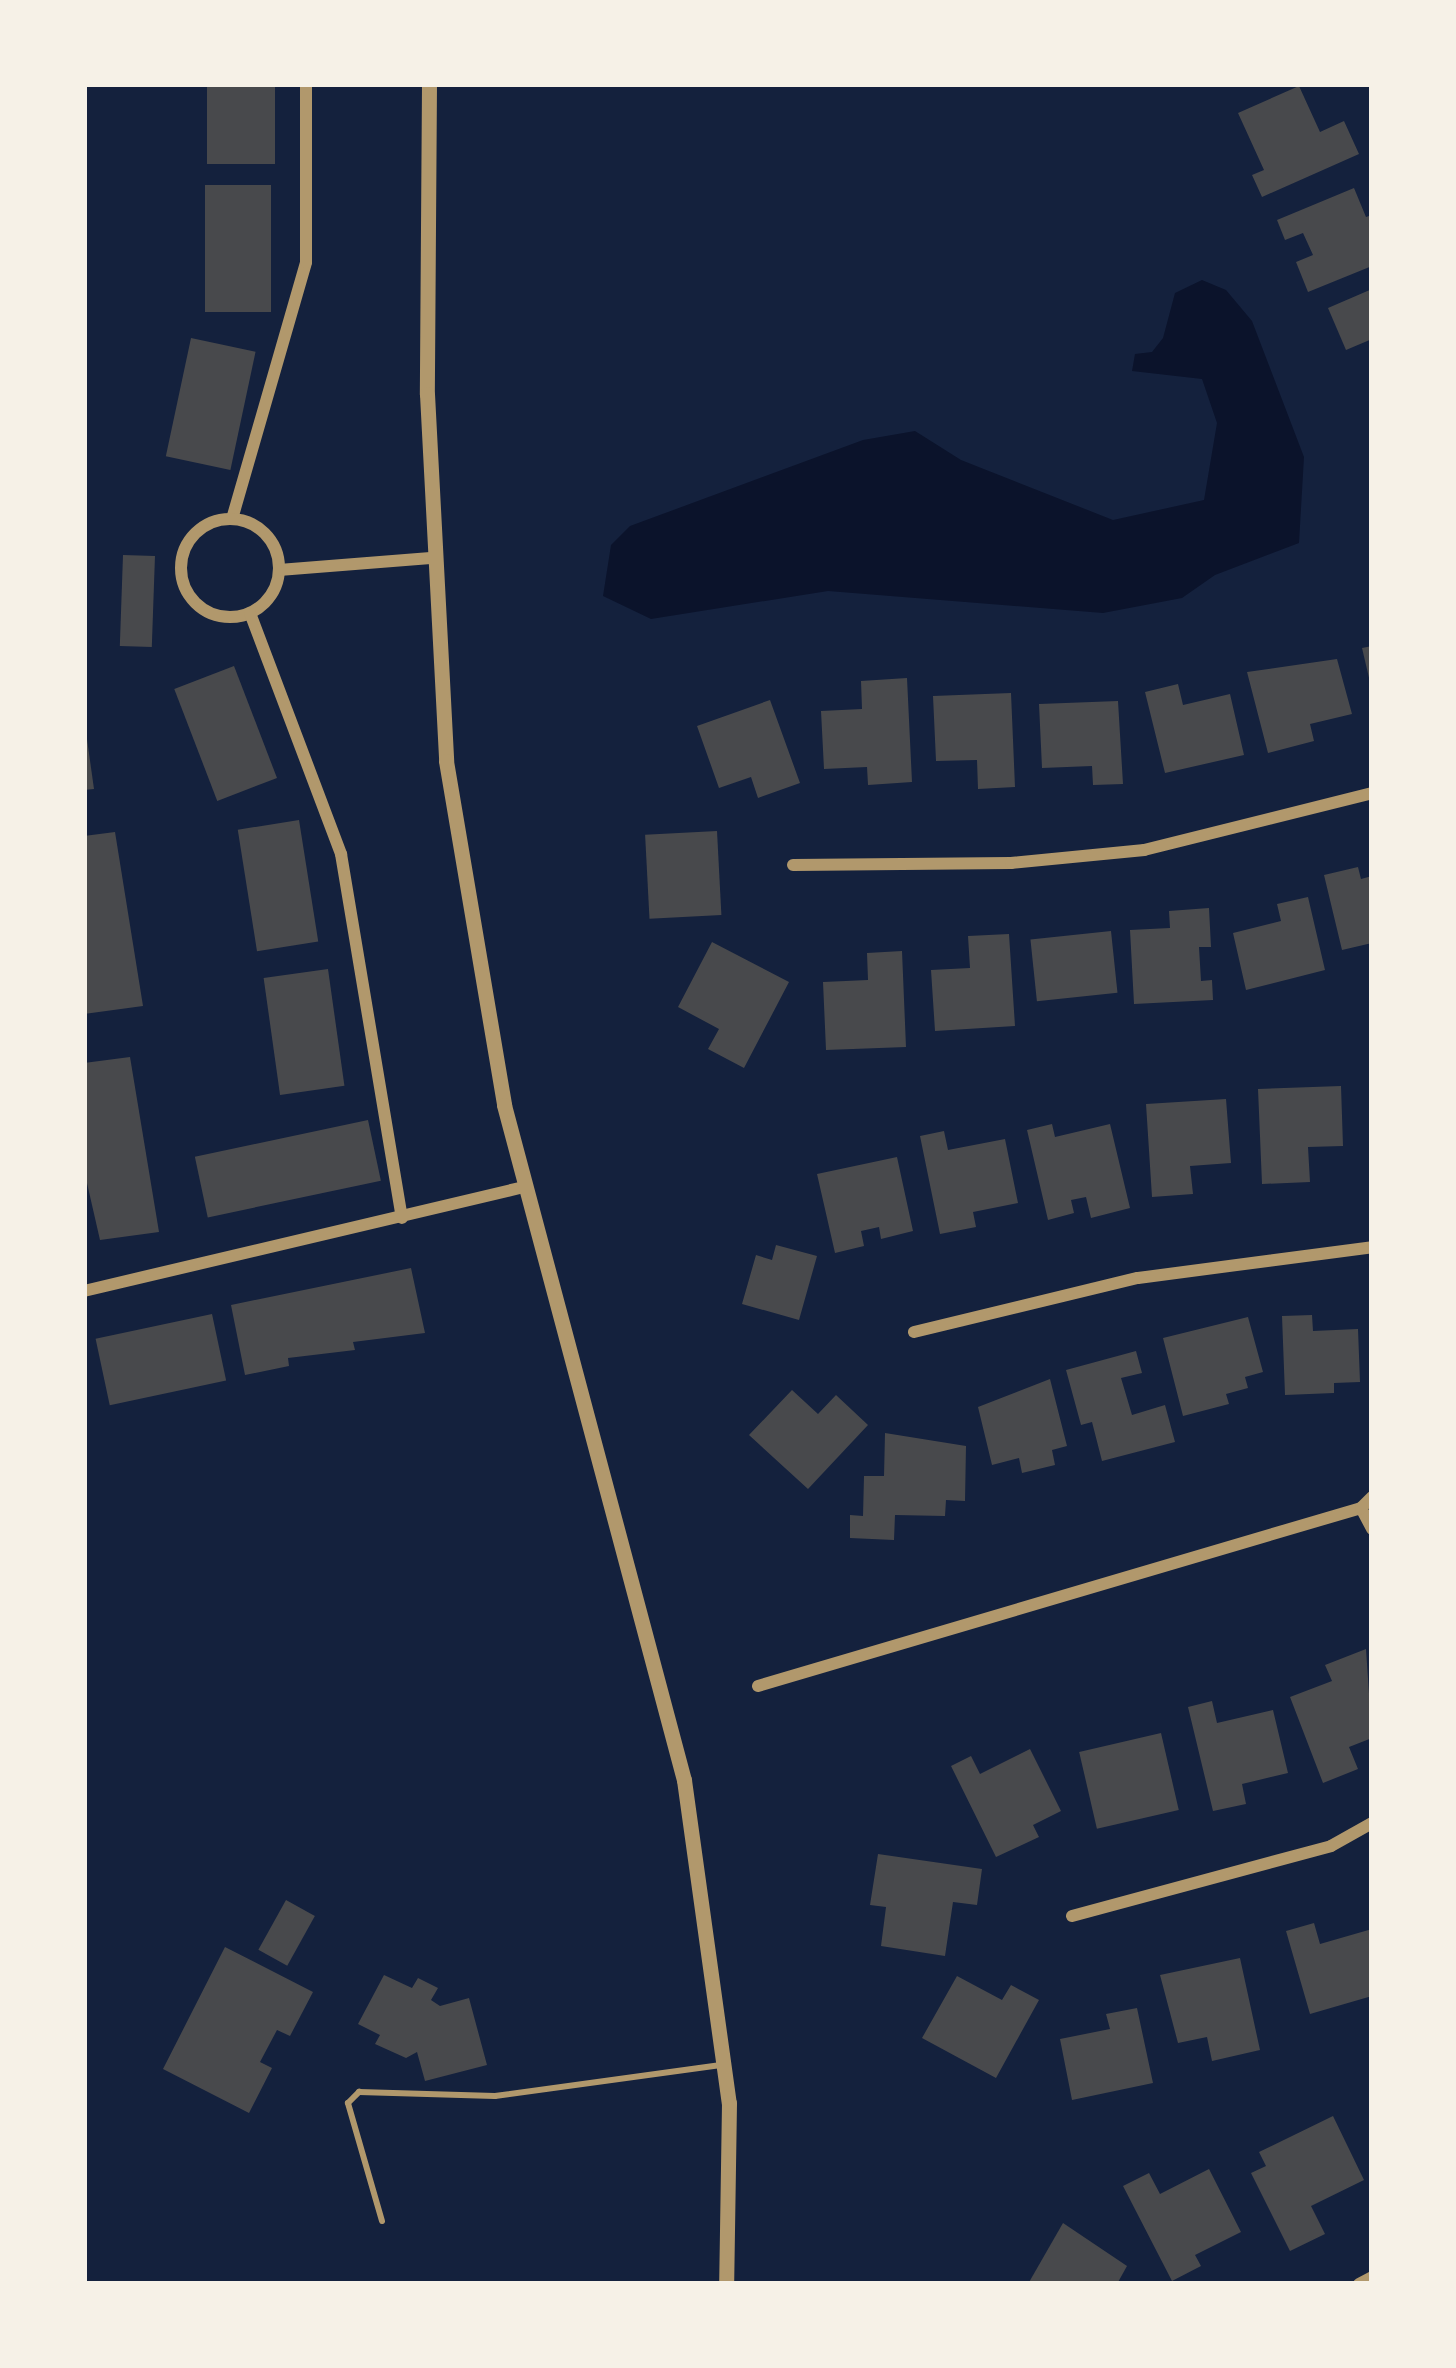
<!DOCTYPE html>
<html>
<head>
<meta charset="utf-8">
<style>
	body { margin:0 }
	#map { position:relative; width:1456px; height:2368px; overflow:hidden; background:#14213d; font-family:"IBM Plex Sans",sans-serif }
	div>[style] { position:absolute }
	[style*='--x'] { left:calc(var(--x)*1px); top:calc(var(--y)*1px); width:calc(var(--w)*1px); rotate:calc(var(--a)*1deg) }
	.water>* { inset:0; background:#0b132b }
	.building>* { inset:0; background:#48494c; transform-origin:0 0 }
	.service>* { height:6px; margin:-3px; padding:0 3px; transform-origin:3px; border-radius:3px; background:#b1986c }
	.minor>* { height:12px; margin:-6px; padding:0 6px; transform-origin:6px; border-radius:6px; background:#b1986c }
	.minor>.ring { margin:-6px; padding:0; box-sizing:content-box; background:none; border:12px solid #b1986c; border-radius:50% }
	.tertiary>* { height:15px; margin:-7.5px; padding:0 7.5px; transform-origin:7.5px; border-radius:7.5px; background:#b1986c }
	span { translate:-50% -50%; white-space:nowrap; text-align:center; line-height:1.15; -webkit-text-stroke:10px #f6f1e7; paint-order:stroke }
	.frame { position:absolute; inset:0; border:87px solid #f6f1e7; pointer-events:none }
</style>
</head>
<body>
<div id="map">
	<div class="water">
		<i style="clip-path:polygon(1202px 280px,1226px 290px,1252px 321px,1304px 457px,1299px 543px,1215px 575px,1182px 598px,1103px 613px,828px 591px,651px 619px,603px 596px,611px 545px,630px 526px,863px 440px,915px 431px,961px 460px,1113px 520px,1204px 500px,1217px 423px,1202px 379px,1132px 371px,1135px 354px,1152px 352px,1163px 338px,1175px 293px)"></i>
	</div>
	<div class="building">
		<i style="left:207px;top:84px;width:68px;height:80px"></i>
		<i style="clip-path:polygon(1299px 86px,1320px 132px,1344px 121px,1359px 154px,1262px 197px,1252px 175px,1264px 170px,1238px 113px)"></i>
		<i style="left:205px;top:185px;width:66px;height:127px"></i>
		<i style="clip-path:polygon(1354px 188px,1366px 217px,1372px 215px,1372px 266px,1308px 292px,1296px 262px,1313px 255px,1303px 233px,1285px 240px,1277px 220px)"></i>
		<i style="clip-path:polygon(1372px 289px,1372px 339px,1346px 350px,1328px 308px)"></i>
		<i style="left:191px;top:338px;width:66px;height:121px;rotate:12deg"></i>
		<i style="left:123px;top:555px;width:32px;height:91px;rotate:2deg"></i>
		<i style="clip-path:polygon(1372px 646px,1372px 681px,1370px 682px,1362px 648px)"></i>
		<i style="clip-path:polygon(1337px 659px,1352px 714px,1310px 724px,1314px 741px,1268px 753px,1247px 672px)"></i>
		<i style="left:234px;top:666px;width:120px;height:64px;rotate:69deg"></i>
		<i style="clip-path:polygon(907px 678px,912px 782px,868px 785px,867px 767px,824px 769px,821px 711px,862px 709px,861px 681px)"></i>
		<i style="clip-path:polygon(1178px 684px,1183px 705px,1230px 694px,1244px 755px,1165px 773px,1145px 692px)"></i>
		<i style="clip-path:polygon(1011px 693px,1015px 787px,978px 789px,977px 760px,936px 761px,933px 696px)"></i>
		<i style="clip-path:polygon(770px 700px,800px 783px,758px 798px,751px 777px,719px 788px,697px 726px)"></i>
		<i style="clip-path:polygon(1118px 701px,1123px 784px,1093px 785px,1092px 766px,1042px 768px,1039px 704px)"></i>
		<i style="clip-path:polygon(84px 718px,94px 789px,84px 790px)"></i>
		<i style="left:299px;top:820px;width:123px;height:62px;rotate:81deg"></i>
		<i style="left:717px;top:831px;width:84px;height:72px;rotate:87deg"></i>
		<i style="clip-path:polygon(115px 832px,143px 1006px,84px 1014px,84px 836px)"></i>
		<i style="clip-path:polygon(1358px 867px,1361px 879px,1372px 876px,1372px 943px,1342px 950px,1324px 875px)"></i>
		<i style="clip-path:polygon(1308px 897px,1325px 970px,1246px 990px,1233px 933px,1281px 921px,1277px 904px)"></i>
		<i style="clip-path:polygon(1209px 908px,1211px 947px,1199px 947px,1201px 981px,1212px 980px,1213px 1000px,1134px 1004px,1130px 930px,1170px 928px,1169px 911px)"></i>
		<i style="left:1111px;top:931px;width:62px;height:81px;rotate:84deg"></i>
		<i style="clip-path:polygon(1009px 934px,1015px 1026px,935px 1031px,931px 970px,970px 968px,968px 936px)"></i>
		<i style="clip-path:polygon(712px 942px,789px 982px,744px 1068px,708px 1049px,719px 1029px,678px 1007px)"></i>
		<i style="clip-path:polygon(902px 951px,906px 1047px,826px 1050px,823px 982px,868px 980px,867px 953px)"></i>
		<i style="left:328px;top:969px;width:118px;height:65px;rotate:82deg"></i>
		<i style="clip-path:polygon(130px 1057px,159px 1232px,100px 1240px,84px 1170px,84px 1063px)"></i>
		<i style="clip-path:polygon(1341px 1086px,1343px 1146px,1308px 1147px,1310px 1182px,1262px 1184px,1258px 1089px)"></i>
		<i style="clip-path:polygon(1226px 1099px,1231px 1163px,1190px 1166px,1193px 1194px,1152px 1197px,1146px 1104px)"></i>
		<i style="left:368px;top:1120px;width:62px;height:177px;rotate:78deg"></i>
		<i style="clip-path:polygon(1052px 1124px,1055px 1137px,1110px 1124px,1130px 1208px,1091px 1218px,1086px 1197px,1071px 1200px,1074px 1213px,1048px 1220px,1027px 1130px)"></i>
		<i style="clip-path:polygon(944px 1131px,948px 1150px,1005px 1139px,1018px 1203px,973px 1212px,976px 1227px,940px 1234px,920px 1136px)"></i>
		<i style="clip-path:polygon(897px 1157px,913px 1231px,881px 1239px,879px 1227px,861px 1231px,864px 1246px,835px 1253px,817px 1174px)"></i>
		<i style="clip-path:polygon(776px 1245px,817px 1256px,799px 1320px,742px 1304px,756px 1255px,772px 1260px)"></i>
		<i style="clip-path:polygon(411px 1268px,425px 1333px,353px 1342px,355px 1350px,288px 1358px,289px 1366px,245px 1375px,231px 1305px)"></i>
		<i style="left:212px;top:1314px;width:68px;height:119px;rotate:78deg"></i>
		<i style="clip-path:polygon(1312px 1315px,1313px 1331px,1358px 1329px,1360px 1382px,1334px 1383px,1334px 1393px,1285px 1395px,1282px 1316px)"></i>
		<i style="clip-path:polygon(1248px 1317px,1263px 1372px,1245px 1377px,1248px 1388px,1226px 1394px,1229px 1404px,1183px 1416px,1163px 1338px)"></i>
		<i style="clip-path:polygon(1136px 1351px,1142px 1373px,1121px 1378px,1132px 1415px,1165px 1405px,1175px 1442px,1102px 1461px,1092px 1422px,1081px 1425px,1066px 1370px)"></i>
		<i style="clip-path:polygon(1050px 1379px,1067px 1446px,1052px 1450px,1055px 1465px,1022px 1473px,1019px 1458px,992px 1465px,978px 1407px)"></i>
		<i style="clip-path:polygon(792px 1390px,818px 1414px,836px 1395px,868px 1425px,808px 1489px,749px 1435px)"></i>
		<i style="clip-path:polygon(885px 1433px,966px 1446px,965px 1501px,946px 1500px,945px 1516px,895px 1515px,894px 1540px,850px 1538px,850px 1515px,863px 1516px,864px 1476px,884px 1476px)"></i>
		<i style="clip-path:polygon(1366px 1649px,1372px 1738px,1349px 1747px,1358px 1769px,1323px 1783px,1290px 1697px,1332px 1681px,1325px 1665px)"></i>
		<i style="clip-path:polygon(1212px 1701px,1217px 1723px,1273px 1710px,1288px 1773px,1242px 1784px,1246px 1804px,1213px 1811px,1188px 1707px)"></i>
		<i style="left:1161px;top:1733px;width:79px;height:84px;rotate:77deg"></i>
		<i style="clip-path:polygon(1030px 1749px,1061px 1811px,1033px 1825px,1039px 1837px,996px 1857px,951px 1766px,971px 1756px,980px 1774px)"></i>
		<i style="clip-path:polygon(878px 1854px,982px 1869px,977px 1905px,953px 1902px,945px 1956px,881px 1946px,886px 1907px,870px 1905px)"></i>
		<i style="left:286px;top:1900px;width:33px;height:57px;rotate:29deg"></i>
		<i style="clip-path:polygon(1314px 1923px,1320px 1944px,1372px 1929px,1372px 1996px,1310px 2014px,1286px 1931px)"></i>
		<i style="clip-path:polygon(225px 1947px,313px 1992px,290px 2036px,277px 2030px,260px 2062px,272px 2068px,249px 2113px,163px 2069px)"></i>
		<i style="clip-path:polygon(1240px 1958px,1260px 2050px,1212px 2061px,1207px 2037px,1178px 2043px,1160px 1975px)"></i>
		<i style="clip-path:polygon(384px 1975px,412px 1988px,418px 1978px,438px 1988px,431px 2000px,440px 2006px,469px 1998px,487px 2065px,425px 2081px,417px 2052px,406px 2058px,375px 2044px,380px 2035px,358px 2024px)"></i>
		<i style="clip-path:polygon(957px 1976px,1002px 2000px,1011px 1985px,1039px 2000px,996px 2078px,922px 2038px)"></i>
		<i style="clip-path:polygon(1137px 2008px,1153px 2083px,1072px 2100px,1060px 2039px,1110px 2029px,1106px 2014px)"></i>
		<i style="clip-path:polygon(1333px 2116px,1364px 2180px,1311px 2206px,1325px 2234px,1290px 2251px,1251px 2173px,1266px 2166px,1259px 2152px)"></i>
		<i style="clip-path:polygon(1209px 2169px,1241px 2232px,1195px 2255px,1201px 2266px,1172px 2281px,1123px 2186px,1149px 2173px,1160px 2194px)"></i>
		<i style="clip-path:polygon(1063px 2223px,1127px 2266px,1117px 2284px,1028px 2284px)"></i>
	</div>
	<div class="service">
		<i style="--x:382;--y:2221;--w:123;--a:-106.1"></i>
		<i style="--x:348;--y:2103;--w:16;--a:-45"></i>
		<i style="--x:359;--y:2092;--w:136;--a:1.7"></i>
		<i style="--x:495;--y:2096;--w:228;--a:-7.8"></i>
	</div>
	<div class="minor">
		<i style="--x:232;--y:519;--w:267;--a:-73.9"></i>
		<i style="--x:306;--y:262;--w:178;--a:-90"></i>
		<i class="ring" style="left:181px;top:519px;width:86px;height:86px"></i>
		<i style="--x:279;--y:570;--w:152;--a:-4.5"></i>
		<i style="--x:250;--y:613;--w:258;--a:69.3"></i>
		<i style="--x:341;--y:854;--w:369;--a:80.5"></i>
		<i style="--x:793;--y:865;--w:218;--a:-0.5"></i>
		<i style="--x:1011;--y:863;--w:134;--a:-5.6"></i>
		<i style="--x:1144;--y:850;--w:235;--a:-14"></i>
		<i style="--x:84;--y:1291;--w:452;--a:-13.3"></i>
		<i style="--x:914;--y:1332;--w:230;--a:-13.6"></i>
		<i style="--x:1138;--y:1278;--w:236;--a:-7.5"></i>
		<i style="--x:1361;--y:1508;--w:24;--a:62"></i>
		<i style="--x:758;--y:1686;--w:629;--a:-16.45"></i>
		<i style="--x:1361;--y:1508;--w:16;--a:-45"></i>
		<i style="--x:1072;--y:1916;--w:268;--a:-15.1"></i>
		<i style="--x:1331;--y:1846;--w:47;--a:-29.3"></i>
		<i style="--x:1359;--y:2284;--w:15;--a:-28"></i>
	</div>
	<div class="tertiary">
		<i style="--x:429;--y:84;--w:310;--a:90.4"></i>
		<i style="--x:427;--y:394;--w:367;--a:87"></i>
		<i style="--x:446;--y:761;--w:349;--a:80.4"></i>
		<i style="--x:504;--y:1105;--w:699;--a:75.07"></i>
		<i style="--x:684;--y:1780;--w:326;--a:82.1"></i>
		<i style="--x:729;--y:2103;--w:181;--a:90.9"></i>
	</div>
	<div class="frame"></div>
</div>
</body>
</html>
